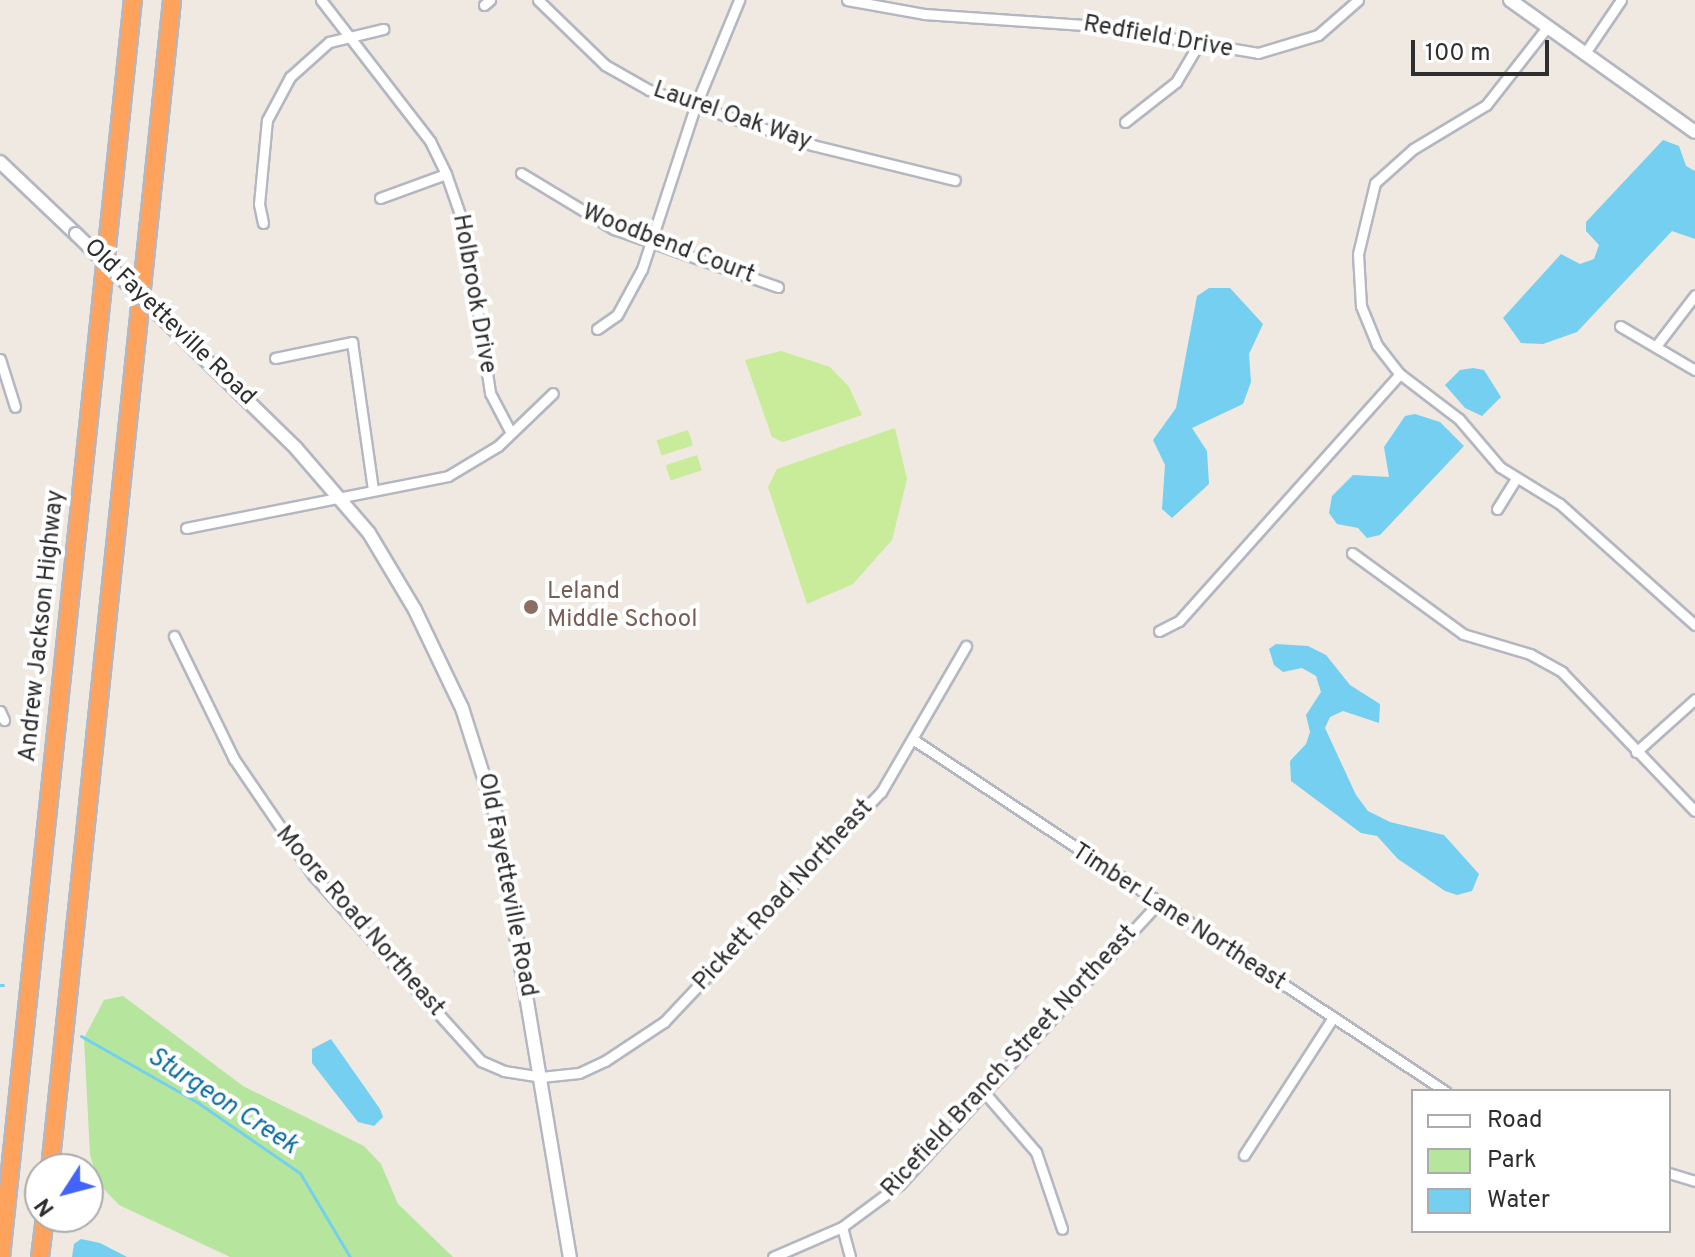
<!DOCTYPE html>
<html>
<head>
<meta charset="utf-8">
<style>
	body { margin:0 }
	#map { position:relative; width:1695px; height:1257px; overflow:hidden; background:#efe9e1; font-family:Overpass,sans-serif }
	div>[style] { position:absolute }
	[style*='--x'] { left:calc(var(--x)*1px); top:calc(var(--y)*1px); width:calc(var(--w)*1px); rotate:calc(var(--a)*1deg) }
	.green>* { inset:0; background:#b6e59e }
	.pitch>* { inset:0; background:#c9ec9a; transform-origin:0 0 }
	.water>* { inset:0; background:#75cff0 }
	.stream>* { height:3px; margin:-1.5px; padding:0 1.5px; transform-origin:1.5px; border-radius:1.5px; background:#75cff0 }
	.roads { filter:drop-shadow(2px 0 #b4b7c1) drop-shadow(-2px 0 #b4b7c1) drop-shadow(0 2px #b4b7c1) drop-shadow(0 -2px #b4b7c1) }
	.street>* { height:9px; margin:-4.5px; padding:0 4.5px; transform-origin:4.5px; border-radius:4.5px; background:#fff }
	.secondary>* { height:12px; margin:-6px; padding:0 6px; transform-origin:6px; border-radius:6px; background:#fff }
	.highway>* { height:16px; margin:-8px; padding:0 8px; transform-origin:8px; border-radius:8px; background:#ffa35c }
	.bridges { filter:drop-shadow(2px 0 #b4b7c1) drop-shadow(-2px 0 #b4b7c1) drop-shadow(0 2px #b4b7c1) drop-shadow(0 -2px #b4b7c1) }
	.secondary-bridge>* { height:12px; margin:-6px; padding:0 6px; transform-origin:6px; border-radius:6px; background:#fff }
	.dots>* { width:22px; height:22px; translate:-50% -50%; box-sizing:border-box; border:4px solid #fff; border-radius:50% }
	span { translate:-50% -50%; white-space:nowrap; text-align:center; line-height:1.15; -webkit-text-stroke:8px #fff; paint-order:stroke }
	.street-label { font-size:24px; color:#2e2e2e }
	.education-label { font-size:24px; color:#785e54 }
	.left { translate:0 -50%; text-align:left }
	.water-label { font-size:26px; color:#0d6fa3; font-style:italic }
	.legend { position:absolute; left:1411px; top:1089px; width:260px; height:144px; box-sizing:border-box; background:#fff; border:2px solid #ababab; margin:0; padding:10px 14px; list-style:none; font-size:24px; color:#2e2e2e }
	.legend li { display:flex; align-items:center; gap:16px; height:40px }
	.legend b { width:40px; border:2px solid #ababab }
	.north { position:absolute; left:24px; top:1153px; width:80px; height:80px; box-sizing:border-box; background:#fff; border:2px solid #ababab; border-radius:50%; rotate:234deg; font-size:22px; font-weight:700; line-height:32px; text-align:center; color:#2e2e2e }
	.north::after { content:''; display:block; margin:auto; width:28px; height:36px; background:#4264fb; clip-path:polygon(50% 0,100% 100%,50% 72%,0 100%) }
	.scale { position:absolute; left:1411px; top:40px; width:138px; height:36px; box-sizing:border-box; border:4px solid #2e2e2e; border-top:0; padding-left:10px; font-size:24px; line-height:28px; white-space:nowrap; color:#2e2e2e; -webkit-text-stroke:6px #fff; paint-order:stroke }
</style>
</head>
<body>
<div id="map">
	<div class="green">
		<i style="clip-path:polygon(123px 996px,243px 1086px,364px 1146px,381px 1164px,398px 1204px,453px 1257px,230px 1257px,119px 1205px,99px 1184px,90px 1155px,84px 1038px,104px 1000px)"></i>
	</div>
	<div class="pitch">
		<i style="clip-path:polygon(781px 351px,830px 367px,849px 387px,862px 415px,783px 442px,772px 437px,745px 360px)"></i>
		<i style="clip-path:polygon(895px 428px,907px 479px,892px 540px,853px 584px,807px 604px,768px 487px,777px 469px)"></i>
		<i style="left:688px;top:430px;width:16px;height:33px;rotate:72deg"></i>
		<i style="left:697px;top:455px;width:16px;height:33px;rotate:72deg"></i>
	</div>
	<div class="water">
		<i style="clip-path:polygon(1663px 140px,1679px 146px,1686px 166px,1695px 171px,1695px 239px,1672px 231px,1577px 332px,1543px 344px,1521px 343px,1503px 318px,1561px 254px,1580px 264px,1594px 259px,1599px 245px,1586px 231px,1586px 222px)"></i>
		<i style="clip-path:polygon(1209px 288px,1230px 288px,1263px 324px,1249px 354px,1251px 382px,1243px 404px,1192px 428px,1207px 451px,1209px 484px,1172px 518px,1162px 509px,1165px 465px,1153px 440px,1176px 408px,1197px 296px)"></i>
		<i style="clip-path:polygon(1473px 368px,1484px 370px,1501px 397px,1482px 416px,1465px 408px,1445px 385px,1460px 370px)"></i>
		<i style="clip-path:polygon(1415px 414px,1440px 422px,1464px 446px,1380px 535px,1367px 538px,1358px 528px,1337px 524px,1329px 513px,1332px 496px,1353px 475px,1389px 477px,1384px 447px,1405px 416px)"></i>
		<i style="clip-path:polygon(1276px 644px,1308px 646px,1326px 655px,1350px 685px,1380px 704px,1379px 723px,1343px 711px,1330px 717px,1325px 728px,1356px 795px,1368px 811px,1390px 822px,1444px 835px,1479px 874px,1472px 891px,1457px 895px,1445px 891px,1398px 859px,1377px 836px,1361px 833px,1291px 781px,1290px 761px,1306px 744px,1310px 732px,1306px 715px,1321px 692px,1316px 676px,1302px 668px,1283px 672px,1274px 665px,1269px 649px)"></i>
		<i style="clip-path:polygon(331px 1039px,380px 1109px,383px 1117px,374px 1126px,358px 1122px,312px 1063px,312px 1049px)"></i>
		<i style="clip-path:polygon(81px 1239px,100px 1243px,127px 1257px,72px 1257px,74px 1244px)"></i>
	</div>
	<div class="stream">
		<i style="--x:0;--y:985;--w:3;--a:0"></i>
		<i style="--x:81;--y:1036;--w:133;--a:29.6"></i>
		<i style="--x:197;--y:1102;--w:125;--a:34.6"></i>
		<i style="--x:300;--y:1173;--w:98;--a:59.2"></i>
	</div>
	<div class="roads">
		<div class="street">
			<i style="--x:321;--y:0;--w:178;--a:52.3"></i>
			<i style="--x:430;--y:141;--w:37;--a:64"></i>
			<i style="--x:446;--y:174;--w:58;--a:70.9"></i>
			<i style="--x:465;--y:229;--w:166;--a:81.3"></i>
			<i style="--x:490;--y:393;--w:45;--a:62.3"></i>
			<i style="--x:538;--y:0;--w:93;--a:44.1"></i>
			<i style="--x:605;--y:65;--w:51;--a:29.6"></i>
			<i style="--x:649;--y:90;--w:172;--a:18.6"></i>
			<i style="--x:812;--y:145;--w:147;--a:13.8"></i>
			<i style="--x:847;--y:0;--w:78;--a:10.3"></i>
			<i style="--x:924;--y:14;--w:175;--a:3.9"></i>
			<i style="--x:1099;--y:26;--w:161;--a:9.6"></i>
			<i style="--x:1258;--y:53;--w:63;--a:-16.7"></i>
			<i style="--x:1318;--y:35;--w:53;--a:-41.2"></i>
			<i style="--x:484;--y:5;--w:8;--a:-40"></i>
			<i style="--x:1548;--y:26;--w:100;--a:128.1"></i>
			<i style="--x:1486;--y:105;--w:85;--a:148.9"></i>
			<i style="--x:1413;--y:149;--w:51;--a:138.2"></i>
			<i style="--x:1375;--y:183;--w:73;--a:103.5"></i>
			<i style="--x:1358;--y:254;--w:52;--a:86.7"></i>
			<i style="--x:1361;--y:306;--w:42;--a:67.7"></i>
			<i style="--x:1377;--y:345;--w:37;--a:52"></i>
			<i style="--x:1400;--y:374;--w:74;--a:37.3"></i>
			<i style="--x:1459;--y:419;--w:63;--a:49.5"></i>
			<i style="--x:1500;--y:467;--w:70;--a:31.7"></i>
			<i style="--x:1560;--y:504;--w:181;--a:41.9"></i>
			<i style="--x:1585;--y:53;--w:64;--a:-55.8"></i>
			<i style="--x:1125;--y:122;--w:65;--a:-38.1"></i>
			<i style="--x:1176;--y:82;--w:43;--a:-59.3"></i>
			<i style="--x:521;--y:173;--w:109;--a:31.1"></i>
			<i style="--x:614;--y:229;--w:174;--a:19.5"></i>
			<i style="--x:380;--y:198;--w:70;--a:-20"></i>
			<i style="--x:263;--y:223;--w:19;--a:-102"></i>
			<i style="--x:259;--y:204;--w:84;--a:-84.6"></i>
			<i style="--x:267;--y:120;--w:49;--a:-61.9"></i>
			<i style="--x:290;--y:77;--w:52;--a:-41.9"></i>
			<i style="--x:329;--y:42;--w:56;--a:-13.5"></i>
			<i style="--x:1620;--y:326;--w:87;--a:30.4"></i>
			<i style="--x:597;--y:329;--w:24;--a:-35"></i>
			<i style="--x:617;--y:315;--w:52;--a:-61.5"></i>
			<i style="--x:642;--y:269;--w:170;--a:-71.9"></i>
			<i style="--x:695;--y:107;--w:116;--a:-67.6"></i>
			<i style="--x:1656;--y:346;--w:64;--a:-52.6"></i>
			<i style="--x:275;--y:358;--w:79;--a:-11.7"></i>
			<i style="--x:352;--y:342;--w:149;--a:81.9"></i>
			<i style="--x:0;--y:359;--w:50;--a:72.6"></i>
			<i style="--x:1497;--y:509;--w:36;--a:-58"></i>
			<i style="--x:186;--y:528;--w:267;--a:-11.2"></i>
			<i style="--x:448;--y:476;--w:58;--a:-31"></i>
			<i style="--x:498;--y:446;--w:76;--a:-43.9"></i>
			<i style="--x:1352;--y:553;--w:137;--a:36.1"></i>
			<i style="--x:1463;--y:634;--w:70;--a:16.6"></i>
			<i style="--x:1530;--y:654;--w:37;--a:29"></i>
			<i style="--x:1562;--y:672;--w:192;--a:46.3"></i>
			<i style="--x:1159;--y:631;--w:22;--a:-27"></i>
			<i style="--x:1179;--y:621;--w:331;--a:-48.2"></i>
			<i style="--x:174;--y:636;--w:137;--a:64"></i>
			<i style="--x:234;--y:759;--w:140;--a:55.7"></i>
			<i style="--x:313;--y:875;--w:251;--a:47.9"></i>
			<i style="--x:481;--y:1061;--w:25;--a:23"></i>
			<i style="--x:504;--y:1071;--w:37;--a:9"></i>
			<i style="--x:541;--y:1077;--w:38;--a:-6"></i>
			<i style="--x:579;--y:1073;--w:29;--a:-25"></i>
			<i style="--x:605;--y:1061;--w:71;--a:-33.5"></i>
			<i style="--x:664;--y:1022;--w:316;--a:-46.7"></i>
			<i style="--x:881;--y:792;--w:169;--a:-59.8"></i>
			<i style="--x:0;--y:711;--w:10;--a:66"></i>
			<i style="--x:914;--y:740;--w:637;--a:33.47"></i>
			<i style="--x:1636;--y:752;--w:79;--a:-41.9"></i>
			<i style="--x:984;--y:1092;--w:79;--a:49.1"></i>
			<i style="--x:1036;--y:1152;--w:81;--a:71.3"></i>
			<i style="--x:1244;--y:1155;--w:162;--a:-57.1"></i>
			<i style="--x:1669;--y:1173;--w:27;--a:17"></i>
			<i style="--x:842;--y:1227;--w:31;--a:75"></i>
			<i style="--x:773;--y:1257;--w:75;--a:-23.5"></i>
			<i style="--x:842;--y:1227;--w:72;--a:-36.6"></i>
			<i style="--x:900;--y:1184;--w:379;--a:-47.4"></i>
		</div>
		<div class="secondary">
			<i style="--x:1510;--y:0;--w:227;--a:35.5"></i>
			<i style="--x:0;--y:162;--w:105;--a:43.5"></i>
			<i style="--x:173;--y:328;--w:170;--a:44.3"></i>
			<i style="--x:295;--y:447;--w:113;--a:49.3"></i>
			<i style="--x:369;--y:533;--w:90;--a:59.1"></i>
			<i style="--x:415;--y:610;--w:109;--a:64.4"></i>
			<i style="--x:462;--y:708;--w:113;--a:72.5"></i>
			<i style="--x:496;--y:816;--w:447;--a:80.5"></i>
		</div>
		<div class="highway">
			<i style="--x:50;--y:1169;--w:1175;--a:-84.04"></i>
			<i style="--x:1;--y:1257;--w:1264;--a:-84.01"></i>
			<i style="--x:40;--y:1257;--w:40;--a:-82.9"></i>
		</div>
	</div>
	<div class="bridges">
		<div class="secondary-bridge">
			<i style="--x:76;--y:234;--w:135;--a:44.1"></i>
		</div>
	</div>
	<div class="dots">
		<i style="left:531px;top:607px;background:#8d6e63"></i>
	</div>
	<div class="street-label">
		<span style="left:1158px;top:38px;rotate:10deg">Redfield Drive</span>
		<span style="left:732px;top:117px;rotate:19deg">Laurel Oak Way</span>
		<span style="left:668px;top:245px;rotate:21deg">Woodbend Court</span>
		<span style="left:473px;top:294px;rotate:80deg">Holbrook Drive</span>
		<span style="left:169px;top:323px;rotate:44deg">Old Fayetteville Road</span>
		<span style="left:43px;top:626px;rotate:-84deg">Andrew Jackson Highway</span>
		<span style="left:506px;top:885px;rotate:79deg">Old Fayetteville Road</span>
		<span style="left:784px;top:896px;rotate:-47deg">Pickett Road Northeast</span>
		<span style="left:1178px;top:918px;rotate:33deg">Timber Lane Northeast</span>
		<span style="left:359px;top:922px;rotate:49deg">Moore Road Northeast</span>
		<span style="left:1010px;top:1062px;rotate:-47deg">Ricefield Branch Street Northeast</span>
	</div>
	<div class="education-label">
		<span class="left" style="left:547px;top:607px">Leland<br>Middle School</span>
	</div>
	<div class="water-label">
		<span style="left:222px;top:1102px;rotate:33deg">Sturgeon Creek</span>
	</div>
	<ul class="legend">
	<li><b style="height:10px;background:#fff"></b>Road</li>
	<li><b style="height:22px;background:#b6e59e"></b>Park</li>
	<li><b style="height:22px;background:#75cff0"></b>Water</li>
	</ul>
	<div class="north">N</div>
	<div class="scale">100 m</div>
</div>
</body>
</html>
